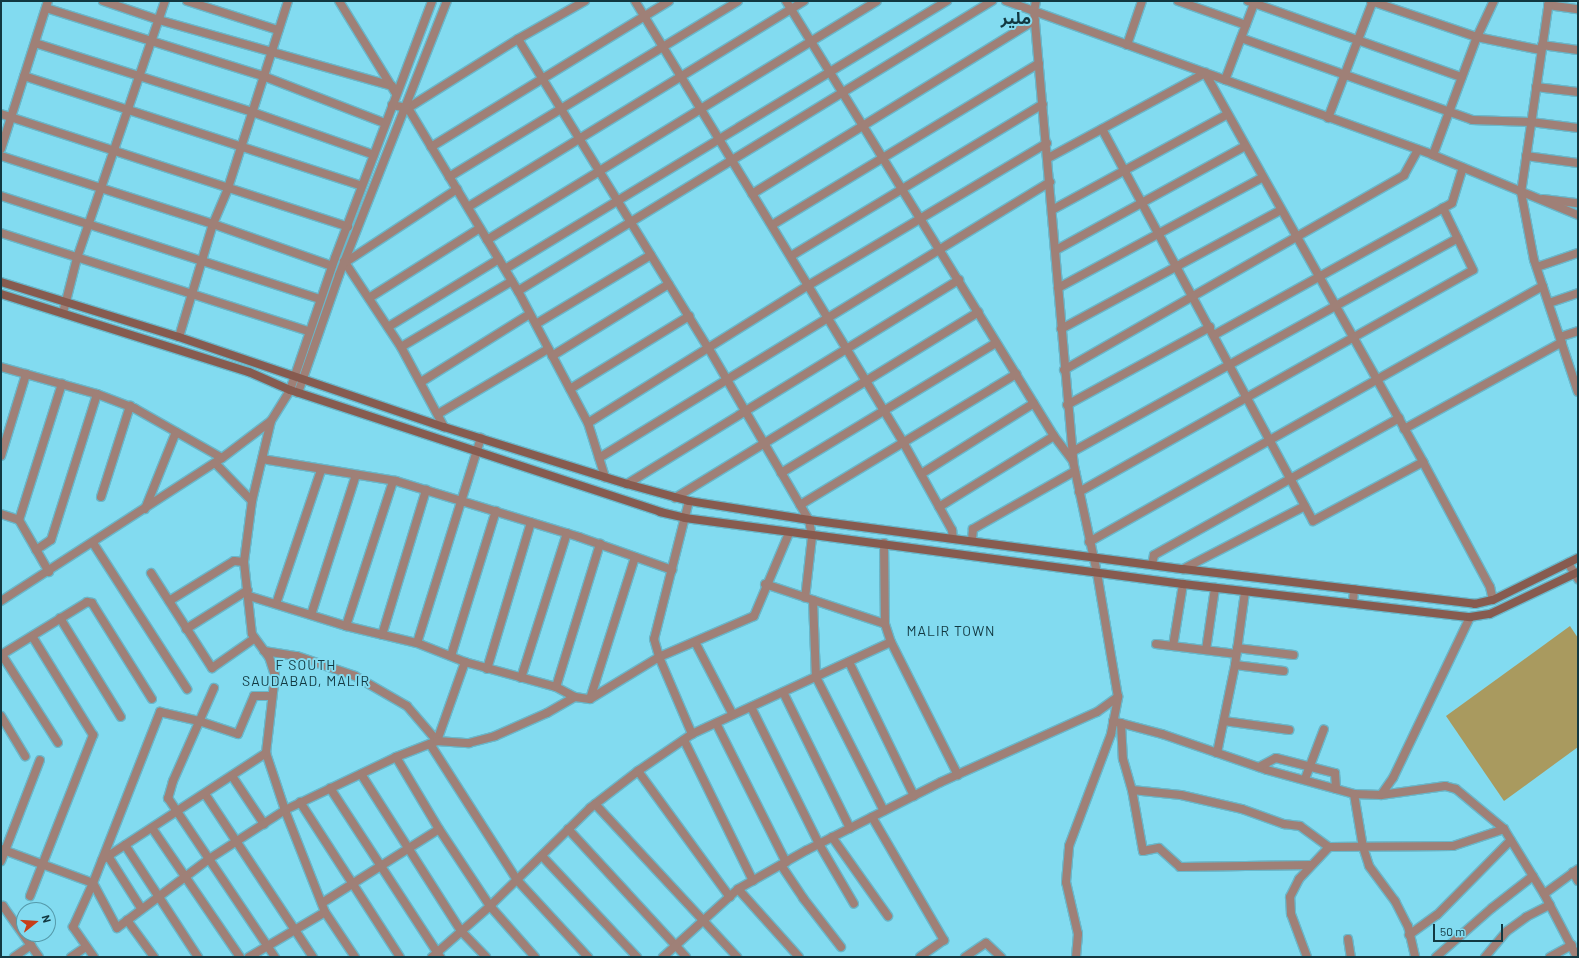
<!DOCTYPE html>
<html>
<head>
<meta charset="utf-8">
<style>
	body { margin:0 }
	#map { position:relative; width:1579px; height:958px; overflow:hidden; background:#82dbf0; font-family:Barlow,"Noto Sans Arabic",sans-serif }
	div>[style] { position:absolute }
	[style*='--x'] { left:calc(var(--x)*1px); top:calc(var(--y)*1px); width:calc(var(--w)*1px); rotate:calc(var(--a)*1deg) }
	.green>* { inset:0; background:#a99a5f }
	.roads { filter:drop-shadow(1px 0 #69b7ca) drop-shadow(-1px 0 #69b7ca) drop-shadow(0 1px #69b7ca) drop-shadow(0 -1px #69b7ca) }
	.minor>* { height:8px; margin:-4px; padding:0 4px; transform-origin:4px; border-radius:4px; background:#9f8077 }
	.tertiary>* { height:8px; margin:-4px; padding:0 4px; transform-origin:4px; border-radius:4px; background:#9f8077 }
	.secondary>* { height:8px; margin:-4px; padding:0 4px; transform-origin:4px; border-radius:4px; background:#875b4f }
	span { translate:-50% -50%; white-space:nowrap; text-align:center; line-height:1.15; -webkit-text-stroke:4px #82dbf0; paint-order:stroke }
	.neighbourhood-label { font-size:14px; color:#123841; letter-spacing:1px }
	.district-label { font-size:17px; color:#123841; font-weight:700 }
	.frame { position:absolute; inset:0; border:2px solid #123841; pointer-events:none }
	.north { position:absolute; left:16px; top:902px; width:40px; height:40px; box-sizing:border-box; background:#82dbf0; border:1px solid #559aaa; border-radius:50%; rotate:73deg; font-size:11px; font-weight:700; line-height:16px; text-align:center; color:#123841 }
	.north::after { content:''; display:block; margin:auto; width:14px; height:18px; background:#c73e17; clip-path:polygon(50% 0,100% 100%,50% 72%,0 100%) }
	.scale { position:absolute; left:1433px; top:924px; width:70px; height:18px; box-sizing:border-box; border:2px solid #123841; border-top:0; padding-left:5px; font-size:12px; line-height:14px; white-space:nowrap; color:#123841; -webkit-text-stroke:3px #82dbf0; paint-order:stroke }
</style>
</head>
<body>
<div id="map">
	<div class="green">
		<i style="clip-path:polygon(1570px 626px,1578px 638px,1578px 747px,1504px 801px,1446px 716px)"></i>
	</div>
	<div class="roads">
		<div class="minor">
			<i style="--x:103;--y:1;--w:59;--a:18.7"></i>
			<i style="--x:159;--y:20;--w:242;--a:15.8"></i>
			<i style="--x:187;--y:1;--w:96;--a:17.7"></i>
			<i style="--x:635;--y:1;--w:516;--a:58.71"></i>
			<i style="--x:903;--y:442;--w:101;--a:60.9"></i>
			<i style="--x:952;--y:530;--w:9;--a:84"></i>
			<i style="--x:786;--y:1;--w:511;--a:58.36"></i>
			<i style="--x:1054;--y:436;--w:31;--a:53"></i>
			<i style="--x:1178;--y:1;--w:72;--a:19.4"></i>
			<i style="--x:1248;--y:1;--w:227;--a:19.6"></i>
			<i style="--x:1371;--y:1;--w:112;--a:18.8"></i>
			<i style="--x:1477;--y:37;--w:65;--a:11.5"></i>
			<i style="--x:1548;--y:5;--w:30;--a:8"></i>
			<i style="--x:46;--y:8;--w:227;--a:17.4"></i>
			<i style="--x:263;--y:76;--w:131;--a:21.1"></i>
			<i style="--x:1241;--y:38;--w:245;--a:19.5"></i>
			<i style="--x:1472;--y:120;--w:59;--a:1.9"></i>
			<i style="--x:1531;--y:122;--w:47;--a:7.3"></i>
			<i style="--x:518;--y:39;--w:364;--a:58.4"></i>
			<i style="--x:709;--y:349;--w:198;--a:59.7"></i>
			<i style="--x:809;--y:520;--w:17;--a:80"></i>
			<i style="--x:812;--y:537;--w:61;--a:96.5"></i>
			<i style="--x:35;--y:43;--w:228;--a:17.6"></i>
			<i style="--x:252;--y:112;--w:129;--a:19.4"></i>
			<i style="--x:1127;--y:45;--w:46;--a:-71.2"></i>
			<i style="--x:1542;--y:45;--w:36;--a:8"></i>
			<i style="--x:24;--y:76;--w:355;--a:18"></i>
			<i style="--x:1225;--y:80;--w:85;--a:-69.2"></i>
			<i style="--x:1536;--y:87;--w:42;--a:6.8"></i>
			<i style="--x:392;--y:105;--w:16;--a:11"></i>
			<i style="--x:408;--y:108;--w:130;--a:-32.1"></i>
			<i style="--x:518;--y:39;--w:77;--a:-29.6"></i>
			<i style="--x:408;--y:108;--w:214;--a:59"></i>
			<i style="--x:518;--y:291;--w:149;--a:62.1"></i>
			<i style="--x:588;--y:423;--w:57;--a:72.5"></i>
			<i style="--x:1;--y:114;--w:365;--a:18"></i>
			<i style="--x:1328;--y:118;--w:125;--a:-69"></i>
			<i style="--x:1102;--y:129;--w:445;--a:61.7"></i>
			<i style="--x:1313;--y:521;--w:125;--a:-28.2"></i>
			<i style="--x:431;--y:147;--w:279;--a:-31.5"></i>
			<i style="--x:1;--y:149;--w:155;--a:-72.4"></i>
			<i style="--x:1433;--y:155;--w:126;--a:-69.6"></i>
			<i style="--x:1477;--y:37;--w:40;--a:-65"></i>
			<i style="--x:1;--y:156;--w:223;--a:17.8"></i>
			<i style="--x:213;--y:224;--w:126;--a:19.4"></i>
			<i style="--x:1526;--y:156;--w:52;--a:7.7"></i>
			<i style="--x:1048;--y:158;--w:179;--a:-28.4"></i>
			<i style="--x:1205;--y:73;--w:446;--a:60.7"></i>
			<i style="--x:1423;--y:462;--w:142;--a:61.8"></i>
			<i style="--x:1490;--y:587;--w:13;--a:77"></i>
			<i style="--x:449;--y:177;--w:338;--a:-31.3"></i>
			<i style="--x:752;--y:194;--w:332;--a:-31.6"></i>
			<i style="--x:1;--y:196;--w:335;--a:17.9"></i>
			<i style="--x:1543;--y:199;--w:35;--a:7"></i>
			<i style="--x:468;--y:207;--w:394;--a:-31.5"></i>
			<i style="--x:1052;--y:210;--w:200;--a:-28.6"></i>
			<i style="--x:772;--y:225;--w:312;--a:-31.2"></i>
			<i style="--x:1;--y:233;--w:323;--a:17.7"></i>
			<i style="--x:487;--y:240;--w:457;--a:-31.5"></i>
			<i style="--x:1056;--y:250;--w:216;--a:-28.8"></i>
			<i style="--x:791;--y:256;--w:294;--a:-31.1"></i>
			<i style="--x:344;--y:261;--w:103;--a:56.5"></i>
			<i style="--x:401;--y:347;--w:91;--a:61.7"></i>
			<i style="--x:346;--y:262;--w:133;--a:-33.3"></i>
			<i style="--x:1537;--y:267;--w:43;--a:-18.9"></i>
			<i style="--x:505;--y:269;--w:517;--a:-31.23"></i>
			<i style="--x:1058;--y:288;--w:233;--a:-28.4"></i>
			<i style="--x:518;--y:291;--w:556;--a:-31.46"></i>
			<i style="--x:369;--y:298;--w:131;--a:-32.2"></i>
			<i style="--x:1549;--y:303;--w:31;--a:-19"></i>
			<i style="--x:63;--y:313;--w:57;--a:-75.7"></i>
			<i style="--x:77;--y:258;--w:272;--a:-71.1"></i>
			<i style="--x:536;--y:324;--w:134;--a:-31"></i>
			<i style="--x:388;--y:327;--w:130;--a:-31.5"></i>
			<i style="--x:1061;--y:329;--w:250;--a:-28.4"></i>
			<i style="--x:1214;--y:335;--w:272;--a:-29"></i>
			<i style="--x:1452;--y:203;--w:37;--a:-73"></i>
			<i style="--x:179;--y:337;--w:118;--a:-73.3"></i>
			<i style="--x:213;--y:224;--w:39;--a:-67"></i>
			<i style="--x:228;--y:188;--w:196;--a:-72.2"></i>
			<i style="--x:1560;--y:337;--w:19;--a:-18"></i>
			<i style="--x:401;--y:347;--w:129;--a:-30.7"></i>
			<i style="--x:552;--y:356;--w:137;--a:-31.6"></i>
			<i style="--x:1;--y:367;--w:100;--a:15.7"></i>
			<i style="--x:97;--y:394;--w:40;--a:21"></i>
			<i style="--x:134;--y:408;--w:101;--a:29.6"></i>
			<i style="--x:1064;--y:370;--w:392;--a:-29.8"></i>
			<i style="--x:1404;--y:175;--w:29;--a:-61"></i>
			<i style="--x:421;--y:382;--w:128;--a:-32"></i>
			<i style="--x:570;--y:389;--w:140;--a:-31.5"></i>
			<i style="--x:1067;--y:405;--w:163;--a:-28.6"></i>
			<i style="--x:438;--y:414;--w:128;--a:-30.6"></i>
			<i style="--x:271;--y:421;--w:82;--a:103.4"></i>
			<i style="--x:252;--y:501;--w:62;--a:97.5"></i>
			<i style="--x:244;--y:562;--w:72;--a:83.7"></i>
			<i style="--x:252;--y:634;--w:29;--a:54"></i>
			<i style="--x:269;--y:657;--w:19;--a:72"></i>
			<i style="--x:275;--y:675;--w:79;--a:96.6"></i>
			<i style="--x:266;--y:753;--w:63;--a:71.6"></i>
			<i style="--x:286;--y:813;--w:106;--a:68.5"></i>
			<i style="--x:325;--y:912;--w:54;--a:56.3"></i>
			<i style="--x:588;--y:423;--w:261;--a:-32"></i>
			<i style="--x:809;--y:285;--w:277;--a:-30.8"></i>
			<i style="--x:1404;--y:429;--w:180;--a:-28.8"></i>
			<i style="--x:1072;--y:452;--w:441;--a:-29"></i>
			<i style="--x:1;--y:456;--w:86;--a:-73"></i>
			<i style="--x:599;--y:458;--w:529;--a:-31.47"></i>
			<i style="--x:262;--y:459;--w:136;--a:9.3"></i>
			<i style="--x:396;--y:481;--w:191;--a:17"></i>
			<i style="--x:579;--y:537;--w:99;--a:19.5"></i>
			<i style="--x:215;--y:463;--w:53;--a:45.8"></i>
			<i style="--x:781;--y:473;--w:251;--a:-31.2"></i>
			<i style="--x:921;--y:474;--w:133;--a:-32.1"></i>
			<i style="--x:627;--y:484;--w:390;--a:-31.6"></i>
			<i style="--x:1079;--y:492;--w:452;--a:-29.4"></i>
			<i style="--x:1473;--y:270;--w:69;--a:-115.8"></i>
			<i style="--x:101;--y:497;--w:96;--a:-72.3"></i>
			<i style="--x:675;--y:498;--w:356;--a:-31.5"></i>
			<i style="--x:689;--y:501;--w:142;--a:104.2"></i>
			<i style="--x:654;--y:639;--w:19;--a:74"></i>
			<i style="--x:659;--y:657;--w:84;--a:66.8"></i>
			<i style="--x:800;--y:505;--w:253;--a:-31.2"></i>
			<i style="--x:939;--y:507;--w:135;--a:-31.7"></i>
			<i style="--x:145;--y:509;--w:83;--a:-68.1"></i>
			<i style="--x:1;--y:514;--w:19;--a:18"></i>
			<i style="--x:19;--y:520;--w:60;--a:60"></i>
			<i style="--x:19;--y:520;--w:143;--a:-72.5"></i>
			<i style="--x:972;--y:540;--w:11;--a:-85"></i>
			<i style="--x:973;--y:529;--w:117;--a:-29.6"></i>
			<i style="--x:1089;--y:542;--w:521;--a:-29.42"></i>
			<i style="--x:93;--y:543;--w:174;--a:57.2"></i>
			<i style="--x:884;--y:543;--w:81;--a:89.3"></i>
			<i style="--x:885;--y:624;--w:19;--a:72"></i>
			<i style="--x:891;--y:642;--w:149;--a:63.3"></i>
			<i style="--x:36;--y:550;--w:18;--a:-34"></i>
			<i style="--x:51;--y:540;--w:153;--a:-72.5"></i>
			<i style="--x:1568;--y:563;--w:19;--a:58"></i>
			<i style="--x:1152;--y:564;--w:9;--a:-77"></i>
			<i style="--x:1154;--y:555;--w:281;--a:-29.2"></i>
			<i style="--x:1183;--y:569;--w:137;--a:-27.3"></i>
			<i style="--x:151;--y:573;--w:113;--a:57.3"></i>
			<i style="--x:212;--y:668;--w:52;--a:-34.9"></i>
			<i style="--x:765;--y:584;--w:126;--a:18.4"></i>
			<i style="--x:249;--y:596;--w:102;--a:17.2"></i>
			<i style="--x:346;--y:626;--w:73;--a:13.5"></i>
			<i style="--x:417;--y:643;--w:52;--a:21.6"></i>
			<i style="--x:465;--y:662;--w:94;--a:15.4"></i>
			<i style="--x:556;--y:687;--w:21;--a:28"></i>
			<i style="--x:813;--y:600;--w:77;--a:87.8"></i>
			<i style="--x:816;--y:677;--w:150;--a:63.1"></i>
			<i style="--x:1;--y:601;--w:263;--a:-32.9"></i>
			<i style="--x:222;--y:458;--w:61;--a:-37.1"></i>
			<i style="--x:271;--y:421;--w:36;--a:-58"></i>
			<i style="--x:169;--y:601;--w:76;--a:-31.6"></i>
			<i style="--x:234;--y:561;--w:10;--a:6"></i>
			<i style="--x:276;--y:604;--w:141;--a:-71.4"></i>
			<i style="--x:311;--y:615;--w:147;--a:-72.2"></i>
			<i style="--x:60;--y:618;--w:116;--a:58.4"></i>
			<i style="--x:346;--y:626;--w:152;--a:-72"></i>
			<i style="--x:186;--y:629;--w:73;--a:-32.2"></i>
			<i style="--x:382;--y:635;--w:152;--a:-73.1"></i>
			<i style="--x:695;--y:642;--w:82;--a:62.5"></i>
			<i style="--x:417;--y:643;--w:215;--a:-72.7"></i>
			<i style="--x:1156;--y:644;--w:81;--a:7.1"></i>
			<i style="--x:1173;--y:646;--w:63;--a:-80.8"></i>
			<i style="--x:1237;--y:648;--w:57;--a:7"></i>
			<i style="--x:1206;--y:650;--w:63;--a:-81.7"></i>
			<i style="--x:264;--y:651;--w:33;--a:9"></i>
			<i style="--x:297;--y:656;--w:61;--a:19"></i>
			<i style="--x:355;--y:676;--w:60;--a:30"></i>
			<i style="--x:407;--y:706;--w:46;--a:49.4"></i>
			<i style="--x:437;--y:741;--w:84;--a:-70.5"></i>
			<i style="--x:1;--y:655;--w:101;--a:-31.6"></i>
			<i style="--x:87;--y:602;--w:5;--a:11"></i>
			<i style="--x:92;--y:603;--w:113;--a:58"></i>
			<i style="--x:2;--y:655;--w:104;--a:57.5"></i>
			<i style="--x:451;--y:656;--w:152;--a:-72.8"></i>
			<i style="--x:849;--y:662;--w:149;--a:64.1"></i>
			<i style="--x:1235;--y:665;--w:49;--a:7"></i>
			<i style="--x:487;--y:669;--w:153;--a:-73.3"></i>
			<i style="--x:521;--y:678;--w:152;--a:-72.4"></i>
			<i style="--x:556;--y:687;--w:150;--a:-72.9"></i>
			<i style="--x:214;--y:688;--w:102;--a:113.8"></i>
			<i style="--x:173;--y:781;--w:18;--a:106"></i>
			<i style="--x:168;--y:798;--w:192;--a:56.1"></i>
			<i style="--x:783;--y:692;--w:152;--a:63.8"></i>
			<i style="--x:590;--y:699;--w:149;--a:-72.4"></i>
			<i style="--x:751;--y:707;--w:153;--a:63.6"></i>
			<i style="--x:819;--y:844;--w:69;--a:59.7"></i>
			<i style="--x:1;--y:716;--w:47;--a:59"></i>
			<i style="--x:1113;--y:721;--w:51;--a:14.9"></i>
			<i style="--x:1162;--y:734;--w:111;--a:18.9"></i>
			<i style="--x:1267;--y:770;--w:90;--a:15.4"></i>
			<i style="--x:1354;--y:794;--w:27;--a:2"></i>
			<i style="--x:1381;--y:795;--w:65;--a:-8"></i>
			<i style="--x:1445;--y:786;--w:11;--a:15"></i>
			<i style="--x:1456;--y:789;--w:62;--a:39.8"></i>
			<i style="--x:1504;--y:829;--w:76;--a:58.4"></i>
			<i style="--x:1544;--y:894;--w:71;--a:62.4"></i>
			<i style="--x:1224;--y:721;--w:66;--a:7.9"></i>
			<i style="--x:716;--y:723;--w:156;--a:63.3"></i>
			<i style="--x:1121;--y:723;--w:36;--a:87"></i>
			<i style="--x:1123;--y:759;--w:32;--a:74"></i>
			<i style="--x:1132;--y:790;--w:62;--a:79.8"></i>
			<i style="--x:1143;--y:851;--w:16;--a:-11"></i>
			<i style="--x:1159;--y:848;--w:28;--a:42"></i>
			<i style="--x:1180;--y:867;--w:131;--a:-0.9"></i>
			<i style="--x:684;--y:740;--w:157;--a:63.9"></i>
			<i style="--x:430;--y:744;--w:161;--a:57.4"></i>
			<i style="--x:517;--y:880;--w:105;--a:47.3"></i>
			<i style="--x:1217;--y:753;--w:90;--a:-78.4"></i>
			<i style="--x:1235;--y:665;--w:74;--a:-82.2"></i>
			<i style="--x:396;--y:757;--w:84;--a:59.2"></i>
			<i style="--x:439;--y:829;--w:92;--a:56.5"></i>
			<i style="--x:490;--y:906;--w:68;--a:48.6"></i>
			<i style="--x:1259;--y:767;--w:19;--a:-28"></i>
			<i style="--x:1276;--y:758;--w:61;--a:14.3"></i>
			<i style="--x:1335;--y:773;--w:16;--a:86"></i>
			<i style="--x:638;--y:771;--w:156;--a:53.9"></i>
			<i style="--x:361;--y:774;--w:186;--a:57.5"></i>
			<i style="--x:461;--y:931;--w:36;--a:46"></i>
			<i style="--x:232;--y:776;--w:58;--a:56.3"></i>
			<i style="--x:1305;--y:779;--w:53;--a:-69.2"></i>
			<i style="--x:330;--y:788;--w:202;--a:56.9"></i>
			<i style="--x:1132;--y:790;--w:49;--a:5.8"></i>
			<i style="--x:1181;--y:795;--w:63;--a:12.9"></i>
			<i style="--x:1242;--y:809;--w:45;--a:19.7"></i>
			<i style="--x:1284;--y:824;--w:16;--a:7"></i>
			<i style="--x:1300;--y:826;--w:36;--a:36"></i>
			<i style="--x:1329;--y:847;--w:124;--a:-0.5"></i>
			<i style="--x:1453;--y:846;--w:54;--a:-18.4"></i>
			<i style="--x:205;--y:794;--w:196;--a:56.5"></i>
			<i style="--x:1354;--y:794;--w:54;--a:80.4"></i>
			<i style="--x:1363;--y:847;--w:20;--a:72"></i>
			<i style="--x:1369;--y:866;--w:44;--a:53.4"></i>
			<i style="--x:1395;--y:901;--w:28;--a:63"></i>
			<i style="--x:1408;--y:926;--w:32;--a:77"></i>
			<i style="--x:1381;--y:795;--w:21;--a:-55"></i>
			<i style="--x:1393;--y:778;--w:178;--a:-64.4"></i>
			<i style="--x:300;--y:802;--w:184;--a:57.2"></i>
			<i style="--x:595;--y:804;--w:209;--a:47.1"></i>
			<i style="--x:872;--y:817;--w:143;--a:59.7"></i>
			<i style="--x:944;--y:940;--w:29;--a:145"></i>
			<i style="--x:152;--y:828;--w:156;--a:55.7"></i>
			<i style="--x:568;--y:829;--w:174;--a:47.3"></i>
			<i style="--x:832;--y:837;--w:97;--a:54.7"></i>
			<i style="--x:125;--y:845;--w:134;--a:56.9"></i>
			<i style="--x:1;--y:849;--w:98;--a:20.3"></i>
			<i style="--x:93;--y:883;--w:51;--a:61.9"></i>
			<i style="--x:117;--y:928;--w:115;--a:-36.9"></i>
			<i style="--x:209;--y:859;--w:90;--a:-32.8"></i>
			<i style="--x:285;--y:810;--w:123;--a:-25.5"></i>
			<i style="--x:396;--y:757;--w:44;--a:-21.3"></i>
			<i style="--x:437;--y:741;--w:32;--a:4"></i>
			<i style="--x:469;--y:743;--w:27;--a:-15"></i>
			<i style="--x:495;--y:736;--w:57;--a:-23.9"></i>
			<i style="--x:547;--y:713;--w:32;--a:-30"></i>
			<i style="--x:575;--y:697;--w:15;--a:8"></i>
			<i style="--x:590;--y:699;--w:81;--a:-31.3"></i>
			<i style="--x:659;--y:657;--w:103;--a:-23.3"></i>
			<i style="--x:754;--y:616;--w:90;--a:-67.1"></i>
			<i style="--x:108;--y:856;--w:62;--a:57.6"></i>
			<i style="--x:542;--y:856;--w:139;--a:46.8"></i>
			<i style="--x:102;--y:860;--w:196;--a:-33.1"></i>
			<i style="--x:1;--y:861;--w:108;--a:-68.9"></i>
			<i style="--x:781;--y:865;--w:40;--a:56"></i>
			<i style="--x:803;--y:898;--w:62;--a:52.2"></i>
			<i style="--x:1573;--y:872;--w:10;--a:61"></i>
			<i style="--x:738;--y:889;--w:91;--a:48.1"></i>
			<i style="--x:1544;--y:894;--w:42;--a:-36.3"></i>
			<i style="--x:30;--y:896;--w:173;--a:-68.6"></i>
			<i style="--x:93;--y:735;--w:116;--a:-121.6"></i>
			<i style="--x:322;--y:903;--w:138;--a:-32.3"></i>
			<i style="--x:1;--y:908;--w:3;--a:-45"></i>
			<i style="--x:3;--y:906;--w:62;--a:54.8"></i>
			<i style="--x:127;--y:920;--w:46;--a:53.9"></i>
			<i style="--x:1409;--y:935;--w:34;--a:-36"></i>
			<i style="--x:1437;--y:915;--w:105;--a:-45.4"></i>
			<i style="--x:1348;--y:939;--w:18;--a:81"></i>
			<i style="--x:14;--y:957;--w:21;--a:-35"></i>
			<i style="--x:71;--y:957;--w:18;--a:-34"></i>
			<i style="--x:94;--y:957;--w:37;--a:-125"></i>
			<i style="--x:73;--y:927;--w:48;--a:-65.6"></i>
			<i style="--x:93;--y:883;--w:184;--a:-68.6"></i>
			<i style="--x:160;--y:712;--w:40;--a:13"></i>
			<i style="--x:199;--y:721;--w:41;--a:18.4"></i>
			<i style="--x:238;--y:734;--w:41;--a:-67.2"></i>
			<i style="--x:254;--y:696;--w:17;--a:0"></i>
			<i style="--x:249;--y:957;--w:88;--a:-30.6"></i>
			<i style="--x:432;--y:957;--w:77;--a:-41.3"></i>
			<i style="--x:490;--y:906;--w:140;--a:-44.4"></i>
			<i style="--x:590;--y:808;--w:61;--a:-37.6"></i>
			<i style="--x:638;--y:771;--w:65;--a:-34.4"></i>
			<i style="--x:692;--y:734;--w:219;--a:-24.8"></i>
			<i style="--x:663;--y:957;--w:101;--a:-42.2"></i>
			<i style="--x:738;--y:889;--w:79;--a:-29.5"></i>
			<i style="--x:807;--y:850;--w:150;--a:-26.9"></i>
			<i style="--x:941;--y:782;--w:171;--a:-24.2"></i>
			<i style="--x:1097;--y:712;--w:26;--a:-36"></i>
			<i style="--x:965;--y:957;--w:25;--a:-34"></i>
			<i style="--x:986;--y:943;--w:21;--a:43"></i>
			<i style="--x:1076;--y:957;--w:23;--a:-85"></i>
			<i style="--x:1078;--y:934;--w:53;--a:-103"></i>
			<i style="--x:1066;--y:882;--w:36;--a:-85"></i>
			<i style="--x:1069;--y:846;--w:120;--a:-69.4"></i>
			<i style="--x:1111;--y:734;--w:38;--a:-79"></i>
			<i style="--x:1118;--y:697;--w:126;--a:-99.6"></i>
			<i style="--x:1307;--y:957;--w:46;--a:-110.4"></i>
			<i style="--x:1291;--y:914;--w:17;--a:-93"></i>
			<i style="--x:1290;--y:897;--w:20;--a:-63"></i>
			<i style="--x:1299;--y:879;--w:44;--a:-46.8"></i>
			<i style="--x:1436;--y:957;--w:74;--a:-41.2"></i>
			<i style="--x:1492;--y:908;--w:52;--a:-38"></i>
			<i style="--x:1485;--y:957;--w:34;--a:-50"></i>
			<i style="--x:1507;--y:931;--w:24;--a:-36"></i>
			<i style="--x:1526;--y:917;--w:27;--a:-27"></i>
			<i style="--x:1550;--y:957;--w:25;--a:-29"></i>
		</div>
		<div class="tertiary">
			<i style="--x:339;--y:1;--w:107;--a:58.4"></i>
			<i style="--x:1006;--y:1;--w:454;--a:19.8"></i>
			<i style="--x:1433;--y:155;--w:157;--a:22.5"></i>
			<i style="--x:1036;--y:1;--w:10;--a:101"></i>
			<i style="--x:1034;--y:11;--w:452;--a:85"></i>
			<i style="--x:1073;--y:461;--w:115;--a:77.9"></i>
			<i style="--x:1549;--y:1;--w:193;--a:98.3"></i>
			<i style="--x:1521;--y:192;--w:69;--a:79.2"></i>
			<i style="--x:1534;--y:260;--w:139;--a:71.6"></i>
			<i style="--x:290;--y:390;--w:139;--a:-71.2"></i>
			<i style="--x:335;--y:258;--w:275;--a:-69.3"></i>
			<i style="--x:298;--y:393;--w:125;--a:-70.8"></i>
			<i style="--x:339;--y:275;--w:295;--a:-68.5"></i>
			<i style="--x:1353;--y:603;--w:14;--a:-86"></i>
		</div>
		<div class="secondary">
			<i style="--x:1;--y:282;--w:186;--a:17.2"></i>
			<i style="--x:179;--y:337;--w:280;--a:18.8"></i>
			<i style="--x:444;--y:427;--w:192;--a:17.3"></i>
			<i style="--x:627;--y:484;--w:64;--a:15.3"></i>
			<i style="--x:689;--y:501;--w:121;--a:9"></i>
			<i style="--x:809;--y:520;--w:377;--a:7.5"></i>
			<i style="--x:1183;--y:569;--w:294;--a:6.8"></i>
			<i style="--x:1475;--y:604;--w:18;--a:-13"></i>
			<i style="--x:1493;--y:600;--w:95;--a:-26.3"></i>
			<i style="--x:1;--y:294;--w:260;--a:17.5"></i>
			<i style="--x:249;--y:372;--w:45;--a:23.7"></i>
			<i style="--x:290;--y:390;--w:390;--a:18.2"></i>
			<i style="--x:660;--y:512;--w:26;--a:13"></i>
			<i style="--x:685;--y:518;--w:502;--a:7.55"></i>
			<i style="--x:1183;--y:584;--w:289;--a:6.6"></i>
			<i style="--x:1470;--y:617;--w:20;--a:-9"></i>
			<i style="--x:1490;--y:614;--w:98;--a:-25.5"></i>
		</div>
	</div>
	<div class="neighbourhood-label">
		<span style="left:951px;top:631px">MALIR TOWN</span>
		<span style="left:306px;top:673px">F SOUTH<br>SAUDABAD, MALIR</span>
	</div>
	<div class="district-label">
		<span style="left:1016px;top:18px">ملیر</span>
	</div>
	<div class="frame"></div>
	<div class="north">N</div>
	<div class="scale">50 m</div>
</div>
</body>
</html>
